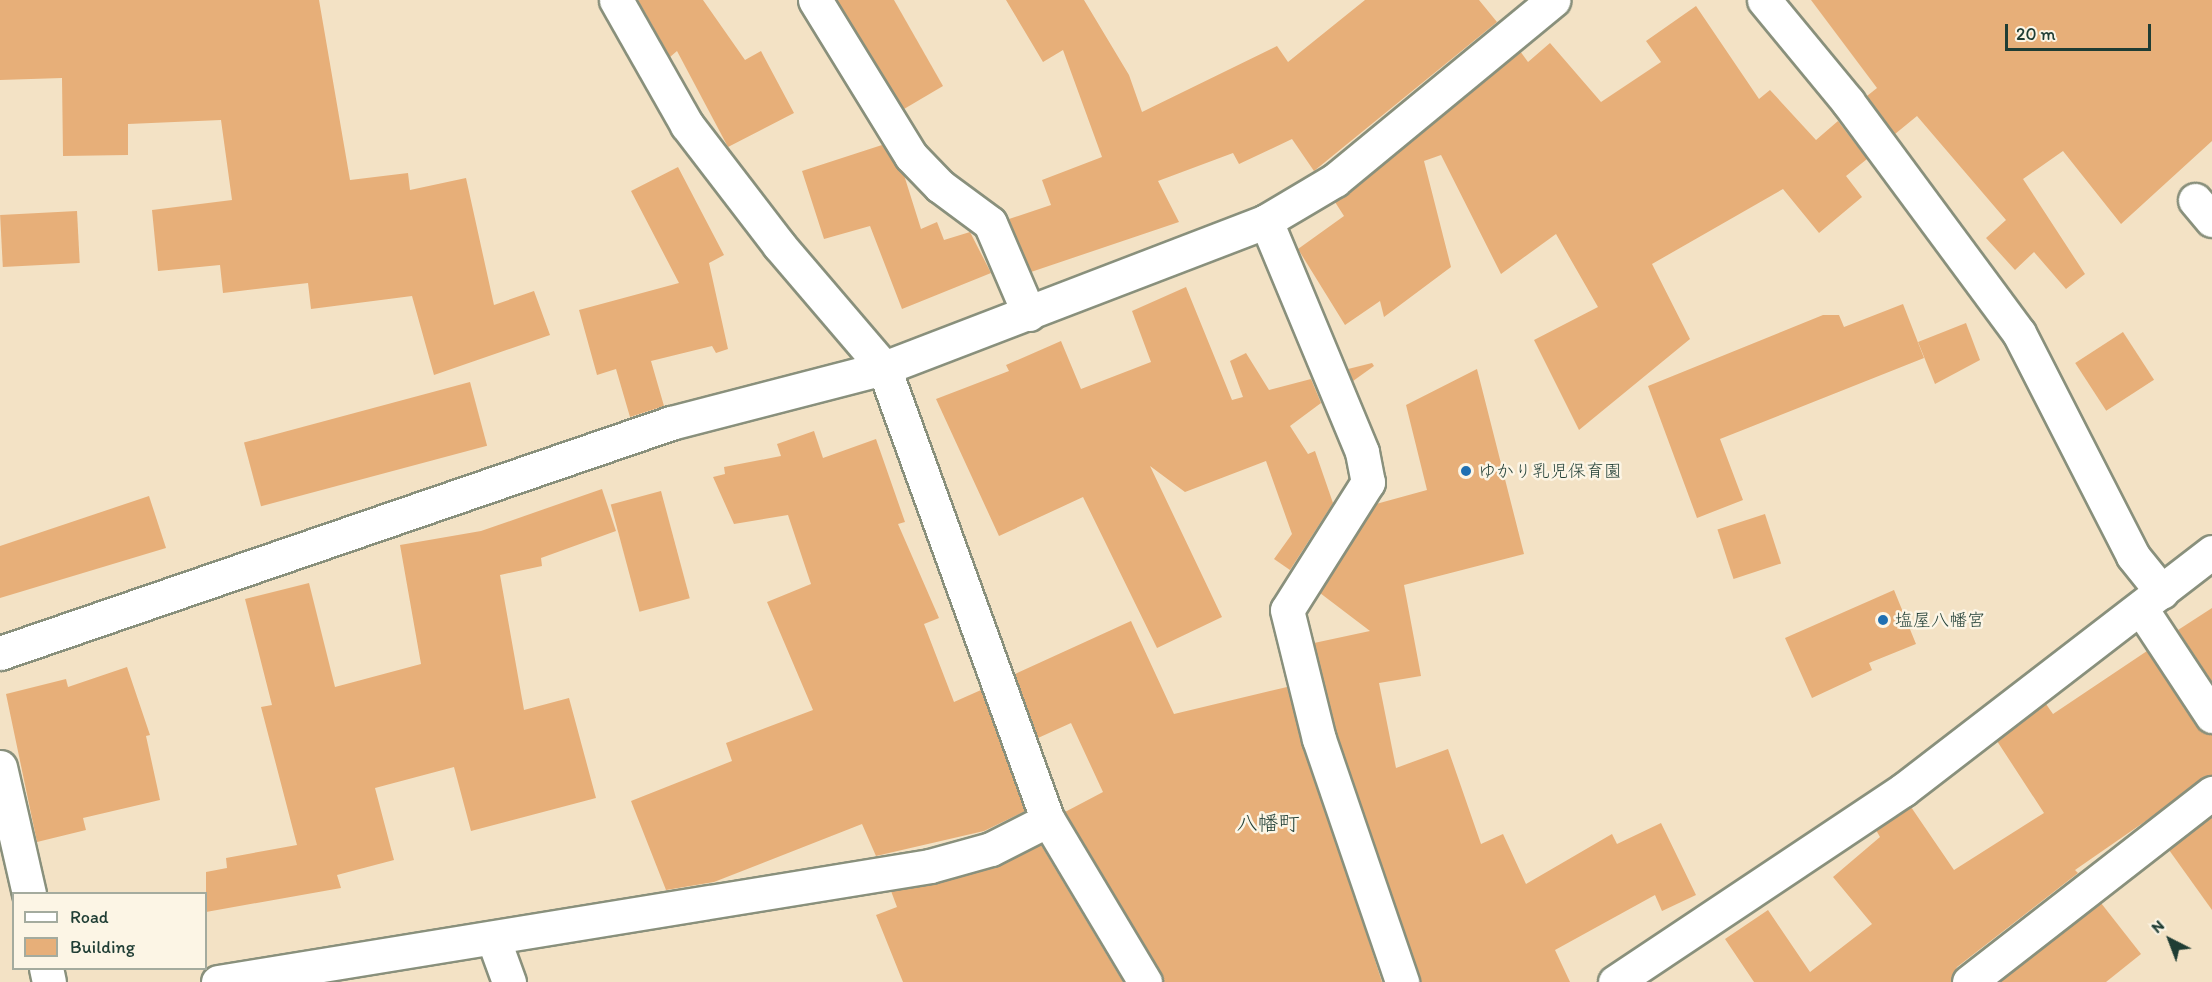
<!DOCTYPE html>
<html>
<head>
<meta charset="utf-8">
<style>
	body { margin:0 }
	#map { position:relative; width:2212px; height:982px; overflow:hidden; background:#f3e2c5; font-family:Itim,"Klee One",sans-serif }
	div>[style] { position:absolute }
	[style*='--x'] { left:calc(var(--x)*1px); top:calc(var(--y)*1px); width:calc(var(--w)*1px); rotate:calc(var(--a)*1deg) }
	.building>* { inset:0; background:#e7af79; transform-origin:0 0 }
	.roads { filter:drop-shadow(2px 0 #89907c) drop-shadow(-2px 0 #89907c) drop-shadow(0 2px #89907c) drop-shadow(0 -2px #89907c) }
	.street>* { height:33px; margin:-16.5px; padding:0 16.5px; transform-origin:16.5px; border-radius:16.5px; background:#fff }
	.dots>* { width:16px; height:16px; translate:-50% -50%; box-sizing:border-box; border:3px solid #fcf5e5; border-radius:50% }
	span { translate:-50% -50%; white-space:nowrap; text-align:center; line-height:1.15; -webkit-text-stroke:5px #fcf5e5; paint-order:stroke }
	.poi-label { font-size:18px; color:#1f3d34 }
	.left { translate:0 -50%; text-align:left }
	.quarter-label { font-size:21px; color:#1f3d34 }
	.legend { position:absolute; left:12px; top:892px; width:195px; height:78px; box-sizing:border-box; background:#fcf5e5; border:2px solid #a4ab9e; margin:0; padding:8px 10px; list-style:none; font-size:18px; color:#1f3d34 }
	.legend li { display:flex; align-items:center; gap:12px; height:30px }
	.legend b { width:30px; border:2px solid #a4ab9e }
	.north { position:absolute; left:2140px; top:910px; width:60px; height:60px; -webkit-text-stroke:4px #fcf5e5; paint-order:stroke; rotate:318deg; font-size:16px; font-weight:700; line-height:24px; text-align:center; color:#1f3d34 }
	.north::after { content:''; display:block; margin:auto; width:21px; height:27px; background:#1f3d34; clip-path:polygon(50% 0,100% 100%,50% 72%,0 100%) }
	.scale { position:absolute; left:2005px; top:24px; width:146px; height:27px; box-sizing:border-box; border:3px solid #1f3d34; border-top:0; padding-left:8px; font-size:18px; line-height:21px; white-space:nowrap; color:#1f3d34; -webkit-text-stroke:4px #fcf5e5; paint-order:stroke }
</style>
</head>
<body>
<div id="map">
	<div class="building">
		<i style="clip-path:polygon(0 0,319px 0,350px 180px,408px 173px,410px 190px,466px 178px,494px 305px,534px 291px,550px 335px,434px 375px,412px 296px,311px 309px,308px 283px,223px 293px,220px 265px,158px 271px,152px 210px,232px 200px,221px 120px,128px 124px,128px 155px,63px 156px,62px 78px,0 80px)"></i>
		<i style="clip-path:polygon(638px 0,703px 0,745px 60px,761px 51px,794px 113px,728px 147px,677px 51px,670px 57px)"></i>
		<i style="clip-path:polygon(837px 0,894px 0,943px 86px,904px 109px)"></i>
		<i style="clip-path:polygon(1006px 0,1084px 0,1129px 75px,1142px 112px,1277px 46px,1288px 62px,1365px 0,1479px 0,1497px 22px,1314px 171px,1292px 139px,1239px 164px,1233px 153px,1158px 181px,1179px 222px,1031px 272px,1009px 219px,1051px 205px,1042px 180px,1102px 157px,1063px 50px,1043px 62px)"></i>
		<i style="clip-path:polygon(1811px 0,2212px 0,2212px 141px,2121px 224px,2063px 151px,2023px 179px,2085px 274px,2066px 289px,2034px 252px,2015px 270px,1986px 238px,2006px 220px,1917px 116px,1895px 134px,1867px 96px,1877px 88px)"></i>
		<i style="clip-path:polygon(1696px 6px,1759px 99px,1770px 90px,1816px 140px,1838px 121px,1867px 159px,1846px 176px,1862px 197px,1819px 233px,1783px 189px,1652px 264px,1690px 339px,1579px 430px,1534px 340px,1598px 307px,1556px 234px,1501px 274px,1441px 155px,1424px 161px,1451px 267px,1384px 317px,1380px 301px,1345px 325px,1298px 249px,1344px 216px,1335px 202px,1520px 51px,1528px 62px,1550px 43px,1601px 102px,1661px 62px,1646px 41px)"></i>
		<i style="clip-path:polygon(882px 145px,904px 175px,921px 229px,937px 222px,944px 240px,970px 232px,991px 273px,902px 309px,870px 226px,824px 239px,802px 171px)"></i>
		<i style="clip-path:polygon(678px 167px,724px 255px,709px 263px,728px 349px,716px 353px,712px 346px,651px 361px,664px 406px,630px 417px,616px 369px,597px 375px,579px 310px,679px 283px,631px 191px)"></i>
		<i style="left:77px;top:211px;width:52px;height:77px;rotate:87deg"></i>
		<i style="clip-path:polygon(1186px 287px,1232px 400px,1243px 397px,1230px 361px,1246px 353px,1269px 390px,1311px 379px,1321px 403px,1290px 426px,1308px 454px,1315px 451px,1333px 503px,1290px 570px,1274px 559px,1292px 534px,1266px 461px,1185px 492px,1150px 466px,1222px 617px,1157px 648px,1083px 497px,999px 536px,936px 399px,1009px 371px,1006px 365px,1061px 341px,1081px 389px,1151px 362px,1132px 311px)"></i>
		<i style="clip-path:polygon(1903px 304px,1924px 358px,1720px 439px,1743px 500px,1697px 518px,1648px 386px,1823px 315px,1839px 315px,1844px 327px)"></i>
		<i style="clip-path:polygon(1966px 323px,1980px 360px,1935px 384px,1918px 342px)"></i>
		<i style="left:2123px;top:332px;width:57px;height:57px;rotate:57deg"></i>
		<i style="clip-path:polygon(1372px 363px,1374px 366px,1353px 381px,1348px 369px)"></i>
		<i style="clip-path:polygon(1477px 369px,1524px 554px,1404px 585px,1421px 676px,1379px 683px,1396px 768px,1448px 749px,1481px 844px,1503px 834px,1526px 884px,1612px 834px,1617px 844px,1661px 823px,1696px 895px,1662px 911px,1655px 895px,1555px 950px,1570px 982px,1420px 982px,1337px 734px,1314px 643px,1370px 631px,1320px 593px,1376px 504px,1427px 490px,1406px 405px)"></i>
		<i style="left:470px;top:382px;width:66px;height:234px;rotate:75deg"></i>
		<i style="clip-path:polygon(814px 431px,823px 458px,876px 439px,905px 522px,898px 524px,939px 618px,924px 624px,954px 702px,981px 690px,1025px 811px,984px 831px,876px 856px,862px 824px,714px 882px,666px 890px,631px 801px,732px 761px,726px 743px,813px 710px,767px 602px,811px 584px,788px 515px,734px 524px,713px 477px,725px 474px,724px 467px,781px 456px,777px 444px)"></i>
		<i style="clip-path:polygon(602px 489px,616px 531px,541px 558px,542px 566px,500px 575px,524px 710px,569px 698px,596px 798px,471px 831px,454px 767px,375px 788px,394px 860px,337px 875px,341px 888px,206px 912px,206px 872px,227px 868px,226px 858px,297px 845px,261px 707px,272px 705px,245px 599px,309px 583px,335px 687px,421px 664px,400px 545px,481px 531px)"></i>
		<i style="left:661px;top:491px;width:111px;height:52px;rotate:75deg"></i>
		<i style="clip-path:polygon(149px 496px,166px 548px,0 598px,0 546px)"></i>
		<i style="left:1765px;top:514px;width:52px;height:50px;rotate:72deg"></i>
		<i style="clip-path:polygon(1894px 590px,1916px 644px,1869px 663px,1872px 670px,1812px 698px,1785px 638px)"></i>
		<i style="clip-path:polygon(2212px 608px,2212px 682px,2178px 630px)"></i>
		<i style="clip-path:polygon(1131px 621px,1174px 714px,1287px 687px,1382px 982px,1164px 982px,1065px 812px,1103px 792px,1071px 723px,1038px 738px,1015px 674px)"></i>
		<i style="clip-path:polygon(2147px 651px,2196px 726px,2212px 735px,2212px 775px,2075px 870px,2078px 873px,1957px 967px,1951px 982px,1754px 982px,1725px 939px,1768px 910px,1810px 972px,1872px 924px,1833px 877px,1880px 837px,1876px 830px,1911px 807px,1954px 870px,2044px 813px,1997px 741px,2046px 704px,2053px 714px)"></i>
		<i style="clip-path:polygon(127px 667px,150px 735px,146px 736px,160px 800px,83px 818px,86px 830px,37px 842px,6px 694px,66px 679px,68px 687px)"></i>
		<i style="clip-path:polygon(2212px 817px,2212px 910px,2169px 850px)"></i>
		<i style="clip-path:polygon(1041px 845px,1123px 982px,903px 982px,876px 915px,897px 907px,891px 891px,996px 867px)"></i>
		<i style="clip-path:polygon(2101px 903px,2141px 954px,2106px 982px,2000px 982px)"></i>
	</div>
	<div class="roads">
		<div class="street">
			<i style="--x:616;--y:0;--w:144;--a:60.4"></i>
			<i style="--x:687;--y:125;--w:151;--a:52.5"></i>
			<i style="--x:779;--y:245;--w:162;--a:49.5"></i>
			<i style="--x:884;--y:368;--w:481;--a:70.1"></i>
			<i style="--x:1048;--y:820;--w:189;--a:59.1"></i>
			<i style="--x:815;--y:0;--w:183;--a:58.4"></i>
			<i style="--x:911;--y:156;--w:42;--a:46"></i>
			<i style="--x:940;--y:186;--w:62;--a:36.5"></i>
			<i style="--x:990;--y:223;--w:99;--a:66.8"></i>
			<i style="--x:1764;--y:0;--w:132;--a:50.5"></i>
			<i style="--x:1848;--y:102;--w:287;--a:53.5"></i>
			<i style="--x:2019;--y:333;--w:250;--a:62.9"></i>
			<i style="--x:2133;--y:556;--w:46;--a:51.1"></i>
			<i style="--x:2195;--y:200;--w:26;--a:50"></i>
			<i style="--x:1266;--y:221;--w:250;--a:67.4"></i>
			<i style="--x:1362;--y:452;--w:31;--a:79"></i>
			<i style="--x:1368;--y:482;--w:151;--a:122.3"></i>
			<i style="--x:1287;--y:610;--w:133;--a:76.1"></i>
			<i style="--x:1319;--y:739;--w:257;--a:71.1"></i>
			<i style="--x:2142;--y:610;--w:127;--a:56.6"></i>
			<i style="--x:0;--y:653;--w:709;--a:-18.92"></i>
			<i style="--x:671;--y:423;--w:220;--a:-14.5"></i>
			<i style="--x:884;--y:368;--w:409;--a:-21"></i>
			<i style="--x:1266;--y:221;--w:80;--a:-30.7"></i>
			<i style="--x:1335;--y:180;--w:283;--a:-39.5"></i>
			<i style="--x:0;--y:767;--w:130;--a:77.1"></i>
			<i style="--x:493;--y:938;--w:47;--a:70"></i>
			<i style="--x:46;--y:968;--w:14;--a:78"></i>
			<i style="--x:218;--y:982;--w:721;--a:-9.25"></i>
			<i style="--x:930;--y:866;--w:63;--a:-15.6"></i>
			<i style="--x:991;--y:849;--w:64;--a:-27"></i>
			<i style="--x:1615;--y:982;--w:346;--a:-33.7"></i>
			<i style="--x:1903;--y:790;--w:390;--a:-37.6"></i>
			<i style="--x:1969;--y:982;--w:308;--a:-37.9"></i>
		</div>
	</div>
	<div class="dots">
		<i style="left:1466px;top:471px;background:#1f6fb2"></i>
		<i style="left:1883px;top:620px;background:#1f6fb2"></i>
	</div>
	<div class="poi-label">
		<span class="left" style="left:1478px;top:471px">ゆかり乳児保育園</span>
		<span class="left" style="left:1895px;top:620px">塩屋八幡宮</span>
	</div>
	<div class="quarter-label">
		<span style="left:1268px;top:823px">八幡町</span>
	</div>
	<ul class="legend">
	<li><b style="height:8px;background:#fff"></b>Road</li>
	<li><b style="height:16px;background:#e7af79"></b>Building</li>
	</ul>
	<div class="north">N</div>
	<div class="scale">20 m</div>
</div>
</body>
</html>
